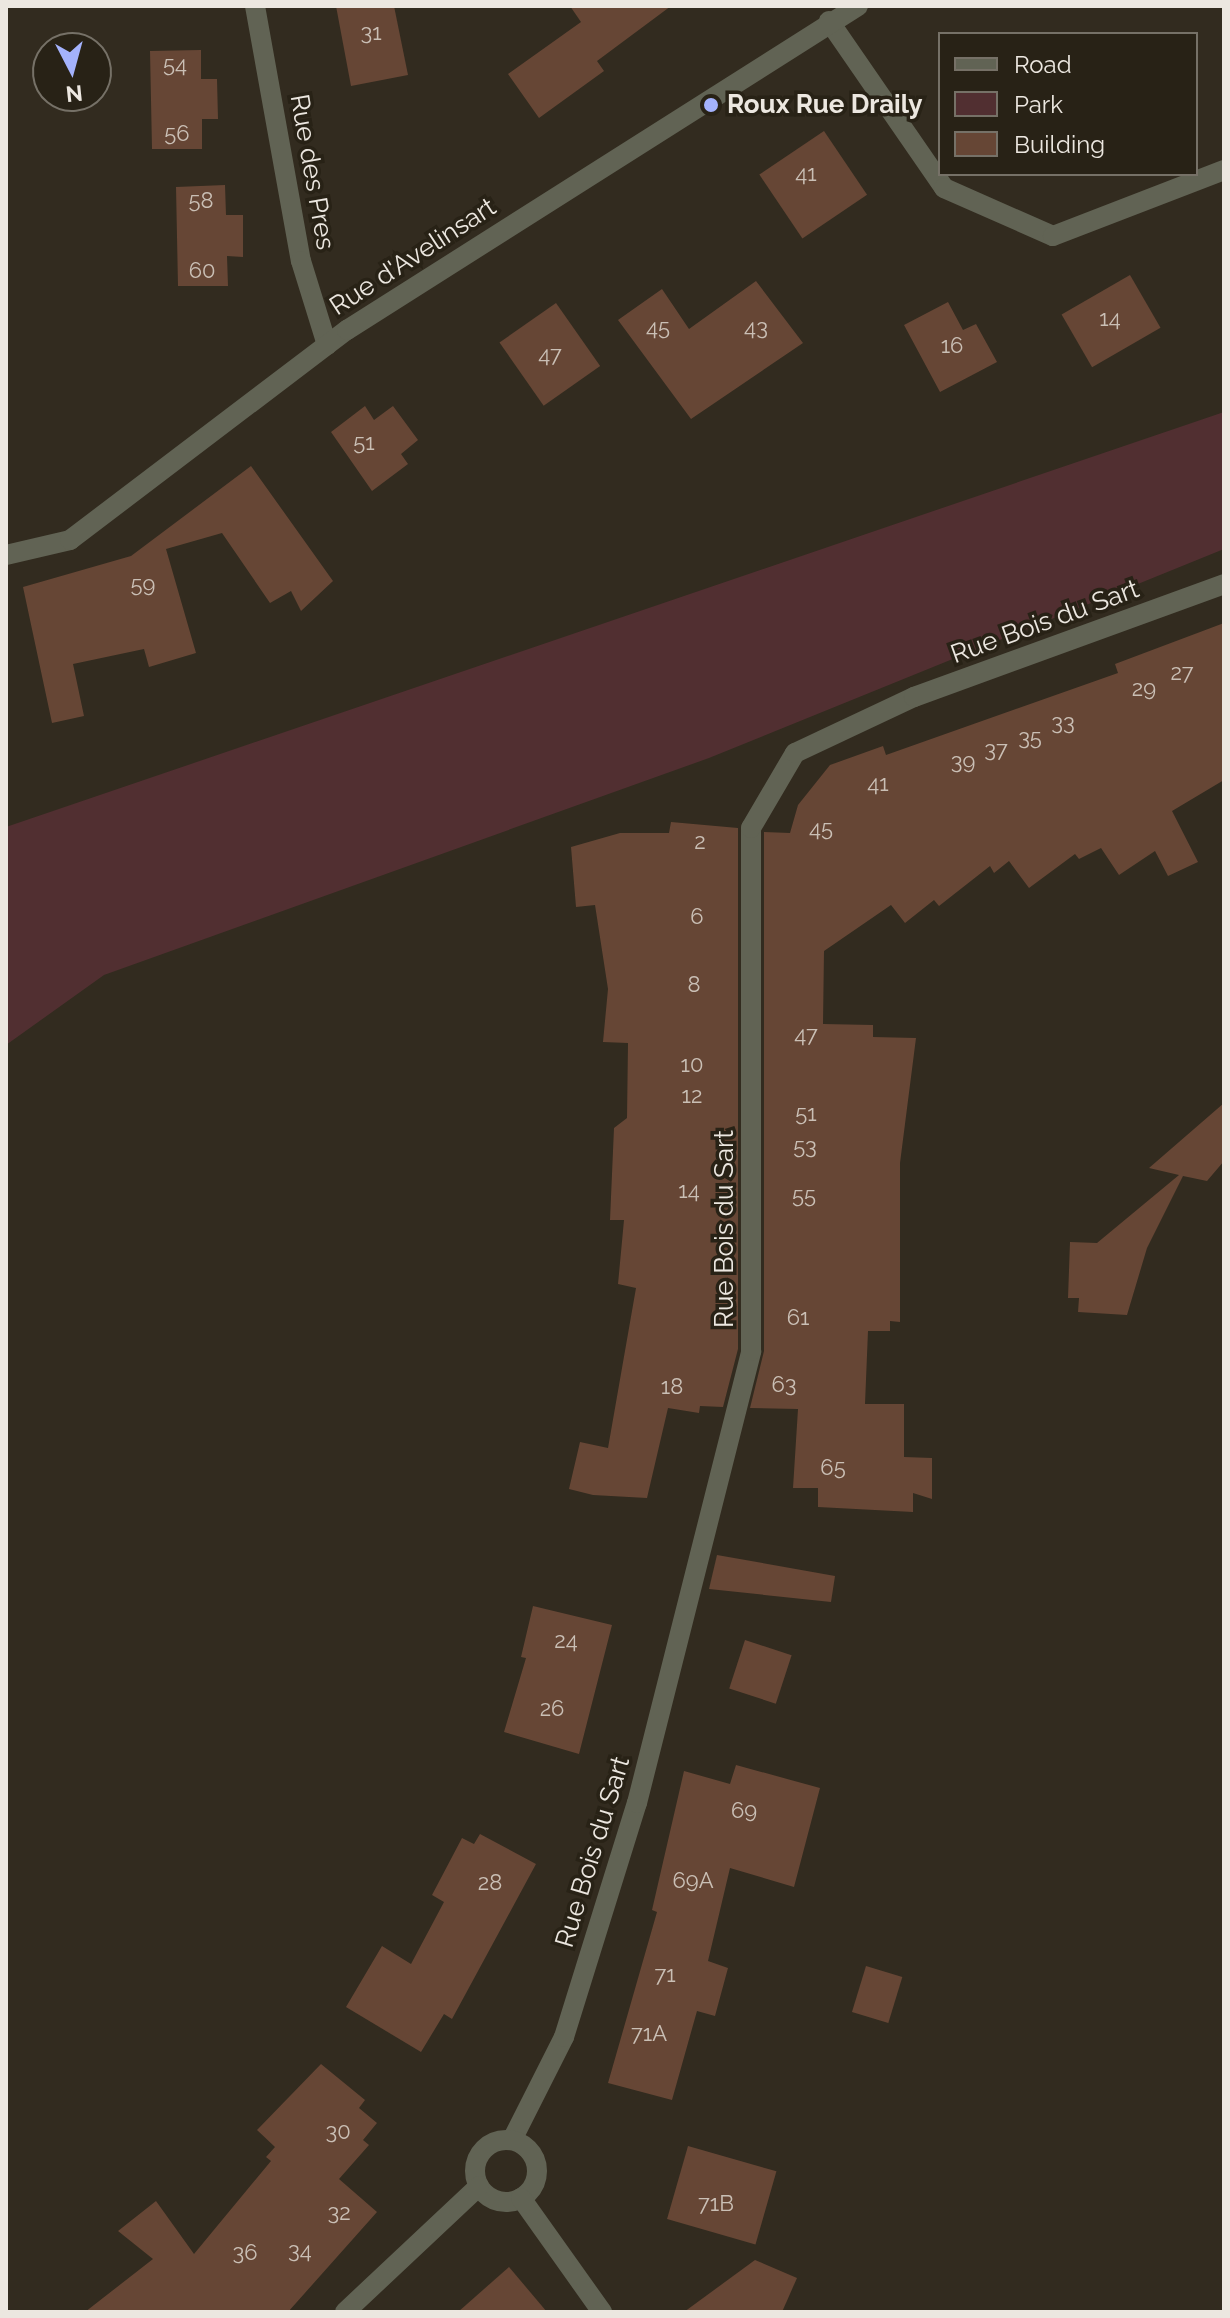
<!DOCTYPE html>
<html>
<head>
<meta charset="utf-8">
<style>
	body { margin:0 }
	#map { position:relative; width:1230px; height:2318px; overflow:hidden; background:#322b1f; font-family:Raleway,sans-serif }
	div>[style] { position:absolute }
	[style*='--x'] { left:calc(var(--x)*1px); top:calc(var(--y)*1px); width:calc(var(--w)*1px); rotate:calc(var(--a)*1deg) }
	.green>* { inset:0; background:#512f31 }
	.building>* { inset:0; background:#664635; transform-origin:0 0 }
	.minor>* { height:20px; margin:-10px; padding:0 10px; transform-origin:10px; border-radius:10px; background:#616354 }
	.minor>.ring { margin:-10px; padding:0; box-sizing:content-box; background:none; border:20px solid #616354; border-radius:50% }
	.dots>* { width:22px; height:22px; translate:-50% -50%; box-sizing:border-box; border:4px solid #282216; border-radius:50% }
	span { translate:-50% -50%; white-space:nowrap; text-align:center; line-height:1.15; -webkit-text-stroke:7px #282216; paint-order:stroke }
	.number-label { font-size:22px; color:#cabfb5 }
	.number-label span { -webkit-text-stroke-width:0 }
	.poi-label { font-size:26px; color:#ece7e0; font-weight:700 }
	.left { translate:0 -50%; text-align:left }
	.street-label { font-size:26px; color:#ece7e0 }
	.frame { position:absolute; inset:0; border:8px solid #ece7e0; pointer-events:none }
	.legend { position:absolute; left:938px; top:32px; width:260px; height:144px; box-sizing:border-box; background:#282216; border:2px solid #767167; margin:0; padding:10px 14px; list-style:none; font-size:24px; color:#ece7e0 }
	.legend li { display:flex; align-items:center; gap:16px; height:40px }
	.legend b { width:40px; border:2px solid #767167 }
	.north { position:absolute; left:32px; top:32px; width:80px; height:80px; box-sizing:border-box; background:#282216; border:2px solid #767167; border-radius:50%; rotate:174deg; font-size:22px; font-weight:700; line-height:32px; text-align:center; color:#ece7e0 }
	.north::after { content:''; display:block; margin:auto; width:28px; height:36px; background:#a4b2fc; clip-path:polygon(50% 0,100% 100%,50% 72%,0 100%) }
</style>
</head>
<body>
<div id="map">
	<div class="green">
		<i style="clip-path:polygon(1224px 412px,1224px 549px,709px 758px,104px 975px,6px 1045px,6px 827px)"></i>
	</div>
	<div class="building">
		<i style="clip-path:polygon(336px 6px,394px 6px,408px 75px,351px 86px)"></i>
		<i style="clip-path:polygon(570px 6px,671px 6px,597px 61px,604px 71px,539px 118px,508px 74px,581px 22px)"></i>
		<i style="clip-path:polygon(201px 50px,201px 79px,217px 79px,218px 119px,202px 119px,202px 149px,152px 149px,150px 51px)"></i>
		<i style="left:824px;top:131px;width:77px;height:78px;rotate:56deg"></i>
		<i style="clip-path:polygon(225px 185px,226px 215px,243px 215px,243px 257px,227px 256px,228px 286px,178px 286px,176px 187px)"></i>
		<i style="left:1130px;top:275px;width:61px;height:79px;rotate:60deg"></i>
		<i style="clip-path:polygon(756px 281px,803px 343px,691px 419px,618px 320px,662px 289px,689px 329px)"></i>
		<i style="clip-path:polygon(948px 302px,963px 330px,976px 324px,997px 362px,940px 392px,904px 325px)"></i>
		<i style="left:556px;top:303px;width:77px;height:69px;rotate:55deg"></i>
		<i style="clip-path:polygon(365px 406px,374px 420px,393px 406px,418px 440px,401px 454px,408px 464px,372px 491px,331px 432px)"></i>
		<i style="clip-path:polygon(251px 466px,333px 581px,301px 611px,291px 591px,270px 603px,222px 533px,166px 549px,196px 653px,149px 667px,144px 649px,73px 664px,84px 716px,52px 723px,23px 587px,131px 556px)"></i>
		<i style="clip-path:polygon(1224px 623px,1224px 780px,1172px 811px,1198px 862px,1168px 876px,1155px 851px,1119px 875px,1101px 848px,1079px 859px,1075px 854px,1029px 888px,1009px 861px,994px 873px,990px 866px,939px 906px,934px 900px,905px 923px,891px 905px,824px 951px,823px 1024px,873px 1025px,873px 1037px,916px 1038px,900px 1163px,900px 1322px,890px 1321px,890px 1331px,868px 1331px,865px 1404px,904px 1404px,904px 1457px,932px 1458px,932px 1499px,913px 1493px,913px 1512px,818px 1507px,818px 1488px,793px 1488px,798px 1409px,750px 1408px,764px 1351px,764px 832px,790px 833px,798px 805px,830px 765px,883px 746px,886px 755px,1118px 673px,1115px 664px)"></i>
		<i style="clip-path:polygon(671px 822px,738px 828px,738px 1349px,723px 1407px,700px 1406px,699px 1413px,668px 1408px,647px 1498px,593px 1495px,569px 1489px,580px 1442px,608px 1448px,636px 1288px,618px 1284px,624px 1220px,610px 1220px,614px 1128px,627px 1118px,628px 1043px,603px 1042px,608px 989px,595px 905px,576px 907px,571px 847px,620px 833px,669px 833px)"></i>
		<i style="clip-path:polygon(1224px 1103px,1224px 1161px,1207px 1181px,1183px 1176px,1147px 1248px,1127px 1315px,1078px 1312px,1079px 1298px,1068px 1298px,1070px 1242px,1097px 1243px,1179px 1175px,1149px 1168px)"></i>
		<i style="clip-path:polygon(717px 1555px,835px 1576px,831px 1602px,709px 1589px)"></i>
		<i style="clip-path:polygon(533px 1606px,612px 1625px,579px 1754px,504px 1732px,526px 1658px,521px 1657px)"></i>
		<i style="left:745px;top:1640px;width:49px;height:51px;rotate:18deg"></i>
		<i style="clip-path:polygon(736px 1765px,820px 1788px,794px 1887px,730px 1868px,708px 1961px,728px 1968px,715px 2016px,697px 2011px,672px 2100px,608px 2083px,657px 1912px,652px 1910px,684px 1771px,730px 1784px)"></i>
		<i style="clip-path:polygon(480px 1834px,536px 1864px,452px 2019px,444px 2014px,421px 2052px,346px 2007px,382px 1946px,411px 1964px,444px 1902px,432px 1895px,462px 1838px,474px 1844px)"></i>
		<i style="left:866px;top:1966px;width:38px;height:48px;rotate:17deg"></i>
		<i style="clip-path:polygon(321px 2064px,365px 2100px,359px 2108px,377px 2123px,363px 2140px,369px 2145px,339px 2179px,377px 2212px,288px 2312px,85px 2312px,153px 2259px,118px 2231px,156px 2201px,194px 2254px,271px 2161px,266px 2157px,275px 2147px,257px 2130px)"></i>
		<i style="left:688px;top:2146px;width:92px;height:76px;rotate:16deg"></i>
		<i style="clip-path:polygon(755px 2260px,797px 2278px,782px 2312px,684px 2312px)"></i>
		<i style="clip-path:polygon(509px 2267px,547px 2312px,458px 2312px)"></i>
	</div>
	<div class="minor">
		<i style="--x:255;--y:6;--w:259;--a:79.8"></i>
		<i style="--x:301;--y:261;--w:88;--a:72.8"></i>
		<i style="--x:829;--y:21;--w:203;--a:55.4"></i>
		<i style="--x:944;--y:188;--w:119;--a:23.8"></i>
		<i style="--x:1053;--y:236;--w:183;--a:-21.1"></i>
		<i style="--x:6;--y:555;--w:66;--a:-13.2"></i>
		<i style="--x:70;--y:540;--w:348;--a:-37.2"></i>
		<i style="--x:347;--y:330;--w:605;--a:-32.38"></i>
		<i style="--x:512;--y:2140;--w:115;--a:-63.2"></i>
		<i style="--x:564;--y:2037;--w:245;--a:-72.7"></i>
		<i style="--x:637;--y:1803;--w:466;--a:-75.8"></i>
		<i style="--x:751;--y:1351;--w:523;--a:-90"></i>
		<i style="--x:751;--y:828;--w:87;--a:-59.6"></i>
		<i style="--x:795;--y:753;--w:132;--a:-25.2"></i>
		<i style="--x:914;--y:697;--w:330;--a:-20"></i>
		<i class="ring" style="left:475px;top:2140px;width:42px;height:42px"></i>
		<i style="--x:521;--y:2198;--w:140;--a:54.6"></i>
		<i style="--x:345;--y:2312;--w:184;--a:-43.2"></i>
	</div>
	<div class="dots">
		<i style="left:711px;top:105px;background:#a4b2fc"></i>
	</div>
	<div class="number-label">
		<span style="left:371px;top:33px">31</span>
		<span style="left:175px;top:65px">54</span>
		<span style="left:177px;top:134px">56</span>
		<span style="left:806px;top:174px">41</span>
		<span style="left:201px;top:201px">58</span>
		<span style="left:202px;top:271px">60</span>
		<span style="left:1110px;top:319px">14</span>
		<span style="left:658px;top:328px">45</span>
		<span style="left:756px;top:328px">43</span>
		<span style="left:952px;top:346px">16</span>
		<span style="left:550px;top:355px">47</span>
		<span style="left:364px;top:443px">51</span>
		<span style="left:143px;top:585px">59</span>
		<span style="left:1182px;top:673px">27</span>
		<span style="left:1144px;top:689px">29</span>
		<span style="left:1063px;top:723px">33</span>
		<span style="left:1030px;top:738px">35</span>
		<span style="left:996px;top:750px">37</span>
		<span style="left:963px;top:762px">39</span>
		<span style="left:878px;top:784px">41</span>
		<span style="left:821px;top:829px">45</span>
		<span style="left:700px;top:842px">2</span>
		<span style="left:697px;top:917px">6</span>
		<span style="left:694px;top:985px">8</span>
		<span style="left:806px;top:1035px">47</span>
		<span style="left:692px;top:1065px">10</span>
		<span style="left:692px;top:1096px">12</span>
		<span style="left:806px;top:1114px">51</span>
		<span style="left:805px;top:1147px">53</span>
		<span style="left:689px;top:1191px">14</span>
		<span style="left:804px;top:1196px">55</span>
		<span style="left:798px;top:1318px">61</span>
		<span style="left:784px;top:1385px">63</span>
		<span style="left:672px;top:1387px">18</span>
		<span style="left:833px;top:1468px">65</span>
		<span style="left:566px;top:1641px">24</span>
		<span style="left:552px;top:1709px">26</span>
		<span style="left:744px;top:1811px">69</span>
		<span style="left:693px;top:1881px">69A</span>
		<span style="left:490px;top:1883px">28</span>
		<span style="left:665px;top:1975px">71</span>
		<span style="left:649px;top:2034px">71A</span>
		<span style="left:338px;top:2132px">30</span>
		<span style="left:716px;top:2204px">71B</span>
		<span style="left:339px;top:2213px">32</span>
		<span style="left:300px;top:2251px">34</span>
		<span style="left:245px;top:2253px">36</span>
	</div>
	<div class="poi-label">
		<span class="left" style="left:727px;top:105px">Roux Rue Draily</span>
	</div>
	<div class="street-label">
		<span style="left:312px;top:172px;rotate:80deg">Rue des Pres</span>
		<span style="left:413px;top:257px;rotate:-33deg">Rue d'Avelinsart</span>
		<span style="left:1045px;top:622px;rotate:-20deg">Rue Bois du Sart</span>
		<span style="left:725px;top:1229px;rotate:-90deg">Rue Bois du Sart</span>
		<span style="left:593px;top:1852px;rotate:-73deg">Rue Bois du Sart</span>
	</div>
	<div class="frame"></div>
	<ul class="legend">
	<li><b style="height:10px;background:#616354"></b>Road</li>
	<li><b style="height:22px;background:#512f31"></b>Park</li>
	<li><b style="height:22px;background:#664635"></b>Building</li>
	</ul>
	<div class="north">N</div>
</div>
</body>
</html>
